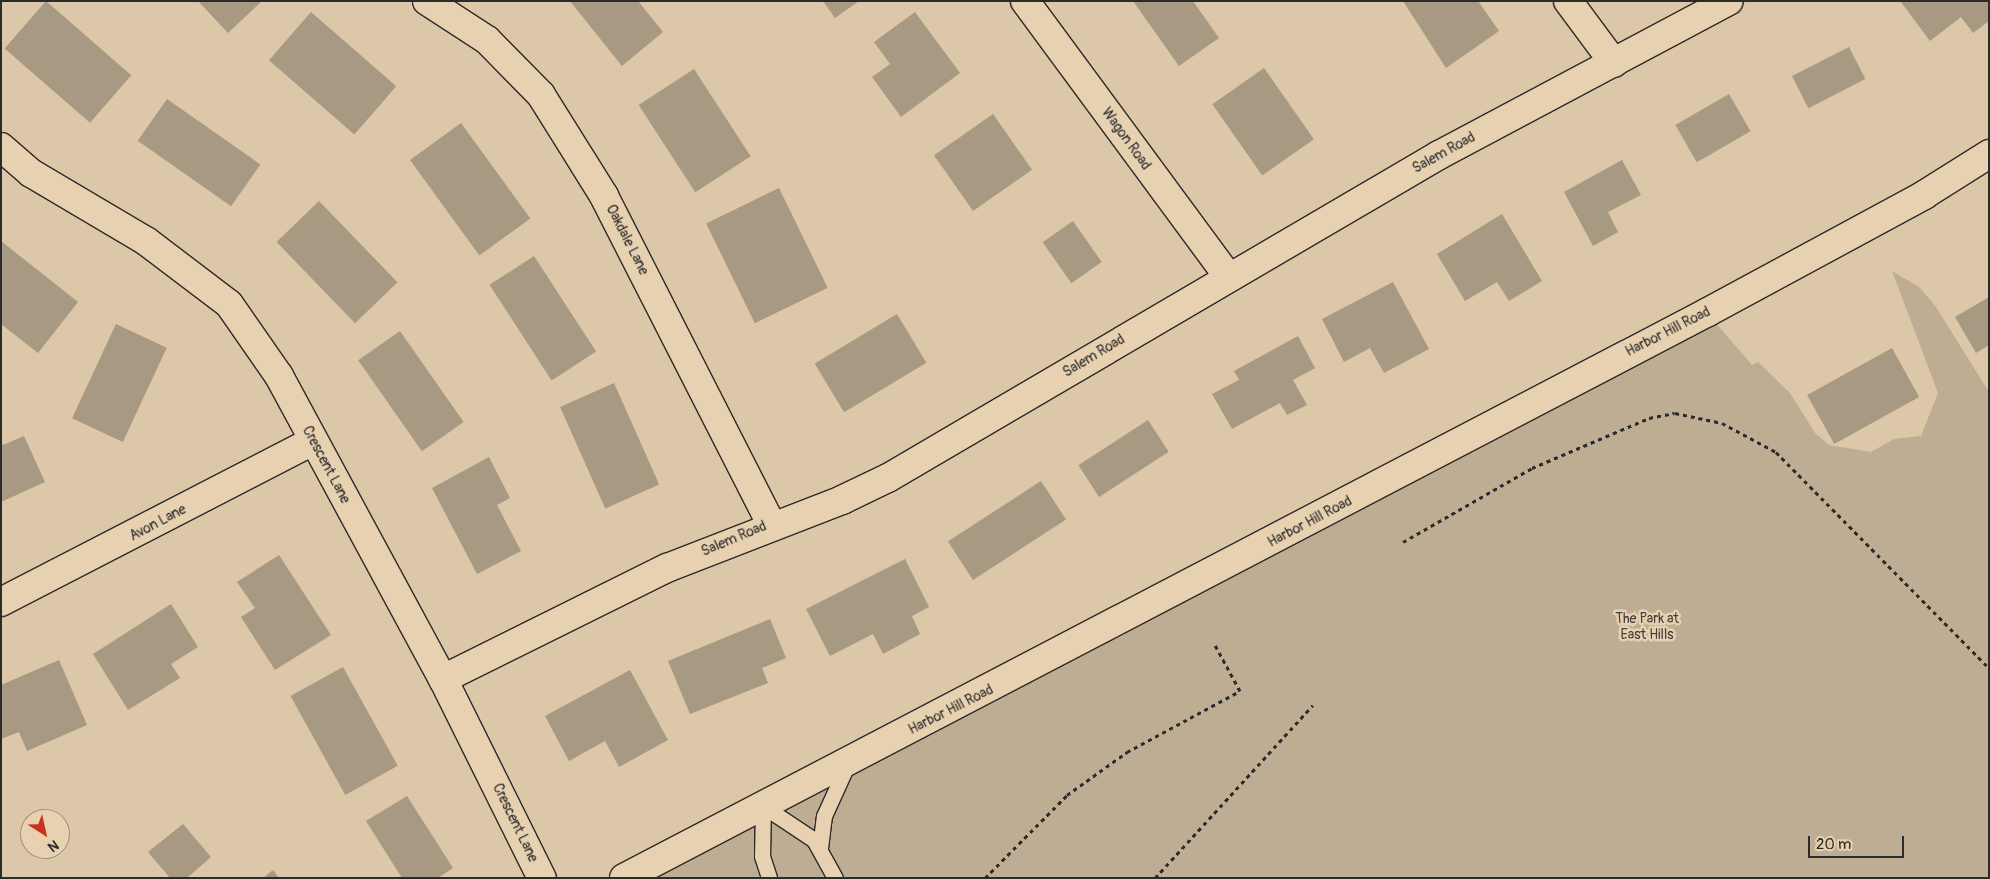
<!DOCTYPE html>
<html>
<head>
<meta charset="utf-8">
<style>
	body { margin:0 }
	#map { position:relative; width:1990px; height:879px; overflow:hidden; background:#dcc7a8; font-family:Pangolin,sans-serif }
	div>[style] { position:absolute }
	[style*='--x'] { left:calc(var(--x)*1px); top:calc(var(--y)*1px); width:calc(var(--w)*1px); rotate:calc(var(--a)*1deg) }
	.green>* { inset:0; background:#bead93 }
	.building>* { inset:0; background:#a79982; transform-origin:0 0 }
	.path>* { height:3px; margin-top:-1.5px; transform-origin:0; background:repeating-linear-gradient(90deg,#2b2b2b 0 4px,transparent 0 8px) }
	.roads { filter:drop-shadow(1px 0 #2b2b2b) drop-shadow(-1px 0 #2b2b2b) drop-shadow(0 1px #2b2b2b) drop-shadow(0 -1px #2b2b2b) }
	.lane>* { height:15px; margin:-7.5px; padding:0 7.5px; transform-origin:7.5px; border-radius:7.5px; background:#e7d1b0 }
	.street>* { height:28px; margin:-14px; padding:0 14px; transform-origin:14px; border-radius:14px; background:#e7d1b0 }
	.secondary>* { height:28px; margin:-14px; padding:0 14px; transform-origin:14px; border-radius:14px; background:#e7d1b0 }
	span { translate:-50% -50%; white-space:nowrap; text-align:center; line-height:1.15; -webkit-text-stroke:5px #e7d1b0; paint-order:stroke }
	.street-label { font-size:14px; color:#2b2b2b }
	.park-label { font-size:14px; color:#413e3b }
	.frame { position:absolute; inset:0; border:2px solid #2b2b2b; pointer-events:none }
	.north { position:absolute; left:20px; top:809px; width:50px; height:50px; box-sizing:border-box; background:#e7d1b0; border:1px solid #9c8f7b; border-radius:50%; rotate:145deg; font-size:14px; font-weight:700; line-height:20px; text-align:center; color:#2b2b2b }
	.north::after { content:''; display:block; margin:auto; width:18px; height:22px; background:#c8321e; clip-path:polygon(50% 0,100% 100%,50% 72%,0 100%) }
	.scale { position:absolute; left:1808px; top:836px; width:96px; height:22px; box-sizing:border-box; border:2px solid #2b2b2b; border-top:0; padding-left:6px; font-size:15px; line-height:18px; white-space:nowrap; color:#2b2b2b; -webkit-text-stroke:4px #e7d1b0; paint-order:stroke }
</style>
</head>
<body>
<div id="map">
	<div class="green">
		<i style="clip-path:polygon(1892px 271px,1919px 287px,1936px 307px,1989px 392px,1989px 878px,624px 878px,1707px 313px,1752px 365px,1758px 362px,1790px 393px,1815px 433px,1829px 445px,1871px 452px,1894px 439px,1921px 436px,1938px 393px)"></i>
	</div>
	<div class="building">
		<i style="left:46px;top:1px;width:113px;height:63px;rotate:41deg"></i>
		<i style="clip-path:polygon(198px 1px,262px 1px,228px 33px)"></i>
		<i style="clip-path:polygon(570px 1px,638px 1px,663px 32px,622px 66px)"></i>
		<i style="clip-path:polygon(823px 1px,859px 1px,835px 18px)"></i>
		<i style="clip-path:polygon(1133px 1px,1193px 1px,1219px 38px,1179px 66px)"></i>
		<i style="clip-path:polygon(1403px 1px,1478px 1px,1499px 31px,1446px 68px)"></i>
		<i style="clip-path:polygon(1989px 1px,1989px 21px,1973px 33px,1961px 17px,1930px 41px,1901px 2px)"></i>
		<i style="left:311px;top:12px;width:113px;height:64px;rotate:41deg"></i>
		<i style="clip-path:polygon(915px 12px,960px 73px,901px 117px,872px 77px,890px 64px,874px 42px)"></i>
		<i style="left:1849px;top:47px;width:36px;height:64px;rotate:63deg"></i>
		<i style="left:1264px;top:68px;width:87px;height:63px;rotate:55deg"></i>
		<i style="left:694px;top:69px;width:104px;height:66px;rotate:57deg"></i>
		<i style="left:1729px;top:94px;width:43px;height:62px;rotate:60deg"></i>
		<i style="left:167px;top:99px;width:114px;height:51px;rotate:35deg"></i>
		<i style="left:993px;top:114px;width:68px;height:72px;rotate:55deg"></i>
		<i style="left:461px;top:123px;width:118px;height:63px;rotate:54deg"></i>
		<i style="clip-path:polygon(1622px 160px,1641px 195px,1608px 212px,1618px 232px,1593px 246px,1564px 192px)"></i>
		<i style="left:779px;top:188px;width:111px;height:81px;rotate:64deg"></i>
		<i style="left:319px;top:201px;width:113px;height:59px;rotate:46deg"></i>
		<i style="clip-path:polygon(1502px 214px,1542px 281px,1509px 301px,1497px 282px,1465px 301px,1437px 254px)"></i>
		<i style="left:1073px;top:221px;width:50px;height:37px;rotate:55deg"></i>
		<i style="clip-path:polygon(1px 241px,78px 302px,38px 353px,1px 324px)"></i>
		<i style="left:534px;top:256px;width:114px;height:53px;rotate:57deg"></i>
		<i style="clip-path:polygon(1393px 282px,1429px 349px,1384px 373px,1370px 348px,1344px 362px,1322px 319px)"></i>
		<i style="clip-path:polygon(1989px 297px,1989px 345px,1976px 353px,1955px 317px)"></i>
		<i style="left:897px;top:314px;width:57px;height:96px;rotate:59deg"></i>
		<i style="left:116px;top:324px;width:56px;height:104px;rotate:25deg"></i>
		<i style="left:400px;top:331px;width:111px;height:51px;rotate:55deg"></i>
		<i style="clip-path:polygon(1298px 336px,1315px 368px,1293px 380px,1307px 405px,1287px 415px,1280px 403px,1232px 429px,1212px 394px,1239px 380px,1234px 371px)"></i>
		<i style="left:1892px;top:348px;width:56px;height:97px;rotate:61deg"></i>
		<i style="left:614px;top:383px;width:111px;height:59px;rotate:66deg"></i>
		<i style="left:1148px;top:420px;width:38px;height:83px;rotate:57deg"></i>
		<i style="clip-path:polygon(24px 436px,45px 482px,1px 502px,1px 441px,3px 445px)"></i>
		<i style="clip-path:polygon(489px 457px,510px 498px,497px 505px,521px 551px,477px 574px,432px 488px)"></i>
		<i style="left:1041px;top:481px;width:46px;height:111px;rotate:57deg"></i>
		<i style="clip-path:polygon(279px 555px,331px 635px,275px 670px,241px 617px,255px 608px,237px 582px)"></i>
		<i style="clip-path:polygon(905px 559px,929px 607px,912px 616px,920px 634px,883px 654px,873px 634px,830px 656px,806px 609px)"></i>
		<i style="clip-path:polygon(171px 604px,198px 647px,171px 664px,180px 678px,128px 710px,93px 654px)"></i>
		<i style="clip-path:polygon(770px 619px,786px 658px,762px 668px,768px 683px,690px 714px,668px 661px)"></i>
		<i style="clip-path:polygon(59px 660px,87px 725px,27px 751px,19px 732px,1px 739px,1px 685px)"></i>
		<i style="left:343px;top:667px;width:113px;height:60px;rotate:61deg"></i>
		<i style="clip-path:polygon(630px 670px,668px 740px,619px 767px,605px 741px,569px 761px,545px 716px)"></i>
		<i style="clip-path:polygon(407px 796px,453px 868px,438px 878px,402px 878px,366px 821px)"></i>
		<i style="clip-path:polygon(183px 824px,211px 857px,187px 878px,170px 878px,148px 852px)"></i>
		<i style="clip-path:polygon(273px 870px,279px 878px,263px 878px)"></i>
	</div>
	<div class="path">
		<i style="--x:1403;--y:542;--w:149;--a:-29.8"></i>
		<i style="--x:1532;--y:468;--w:127;--a:-23.1"></i>
		<i style="--x:1649;--y:418;--w:26;--a:-11"></i>
		<i style="--x:1675;--y:413;--w:48;--a:12"></i>
		<i style="--x:1722;--y:423;--w:61;--a:28.2"></i>
		<i style="--x:1776;--y:452;--w:303;--a:45.4"></i>
		<i style="--x:985;--y:878;--w:117;--a:-45.3"></i>
		<i style="--x:1067;--y:795;--w:74;--a:-35.6"></i>
		<i style="--x:1127;--y:752;--w:128;--a:-28.4"></i>
		<i style="--x:1240;--y:691;--w:52;--a:-118.5"></i>
		<i style="--x:1155;--y:878;--w:234;--a:-47.6"></i>
	</div>
	<div class="roads">
		<div class="lane">
			<i style="--x:763;--y:806;--w:61;--a:33.7"></i>
			<i style="--x:814;--y:840;--w:43;--a:61.1"></i>
			<i style="--x:763;--y:806;--w:50;--a:91.1"></i>
			<i style="--x:762;--y:856;--w:23;--a:72"></i>
			<i style="--x:820;--y:848;--w:32;--a:-83"></i>
			<i style="--x:824;--y:816;--w:58;--a:-65.6"></i>
		</div>
		<div class="street">
			<i style="--x:427;--y:1;--w:72;--a:33"></i>
			<i style="--x:487;--y:40;--w:77;--a:45.5"></i>
			<i style="--x:541;--y:95;--w:119;--a:58"></i>
			<i style="--x:604;--y:196;--w:368;--a:63"></i>
			<i style="--x:1025;--y:1;--w:342;--a:53.6"></i>
			<i style="--x:1568;--y:1;--w:77;--a:53.4"></i>
			<i style="--x:1;--y:147;--w:40;--a:41"></i>
			<i style="--x:31;--y:173;--w:134;--a:30.6"></i>
			<i style="--x:146;--y:241;--w:104;--a:37.2"></i>
			<i style="--x:229;--y:304;--w:88;--a:55.2"></i>
			<i style="--x:279;--y:376;--w:345;--a:61.6"></i>
			<i style="--x:443;--y:679;--w:222;--a:63.6"></i>
			<i style="--x:1;--y:602;--w:351;--a:-27.3"></i>
			<i style="--x:443;--y:679;--w:250;--a:-26.4"></i>
			<i style="--x:667;--y:568;--w:188;--a:-21.2"></i>
			<i style="--x:842;--y:500;--w:51;--a:-25.6"></i>
			<i style="--x:888;--y:478;--w:639;--a:-30.38"></i>
			<i style="--x:1439;--y:155;--w:328;--a:-28"></i>
		</div>
		<div class="secondary">
			<i style="--x:624;--y:878;--w:1223;--a:-27.57"></i>
			<i style="--x:1708;--y:312;--w:246;--a:-28.4"></i>
			<i style="--x:1924;--y:195;--w:77;--a:-32.2"></i>
		</div>
	</div>
	<div class="street-label">
		<span style="left:1126px;top:139px;rotate:54deg">Wagon Road</span>
		<span style="left:1444px;top:153px;rotate:-29deg">Salem Road</span>
		<span style="left:627px;top:240px;rotate:63deg">Oakdale Lane</span>
		<span style="left:1668px;top:332px;rotate:-27deg">Harbor Hill Road</span>
		<span style="left:1094px;top:356px;rotate:-31deg">Salem Road</span>
		<span style="left:326px;top:465px;rotate:62deg">Crescent Lane</span>
		<span style="left:1310px;top:522px;rotate:-28deg">Harbor Hill Road</span>
		<span style="left:158px;top:523px;rotate:-28deg">Avon Lane</span>
		<span style="left:734px;top:539px;rotate:-23deg">Salem Road</span>
		<span style="left:951px;top:710px;rotate:-27deg">Harbor Hill Road</span>
		<span style="left:515px;top:823px;rotate:64deg">Crescent Lane</span>
	</div>
	<div class="park-label">
		<span style="left:1647px;top:627px">The Park at<br>East Hills</span>
	</div>
	<div class="frame"></div>
	<div class="north">N</div>
	<div class="scale">20 m</div>
</div>
</body>
</html>
